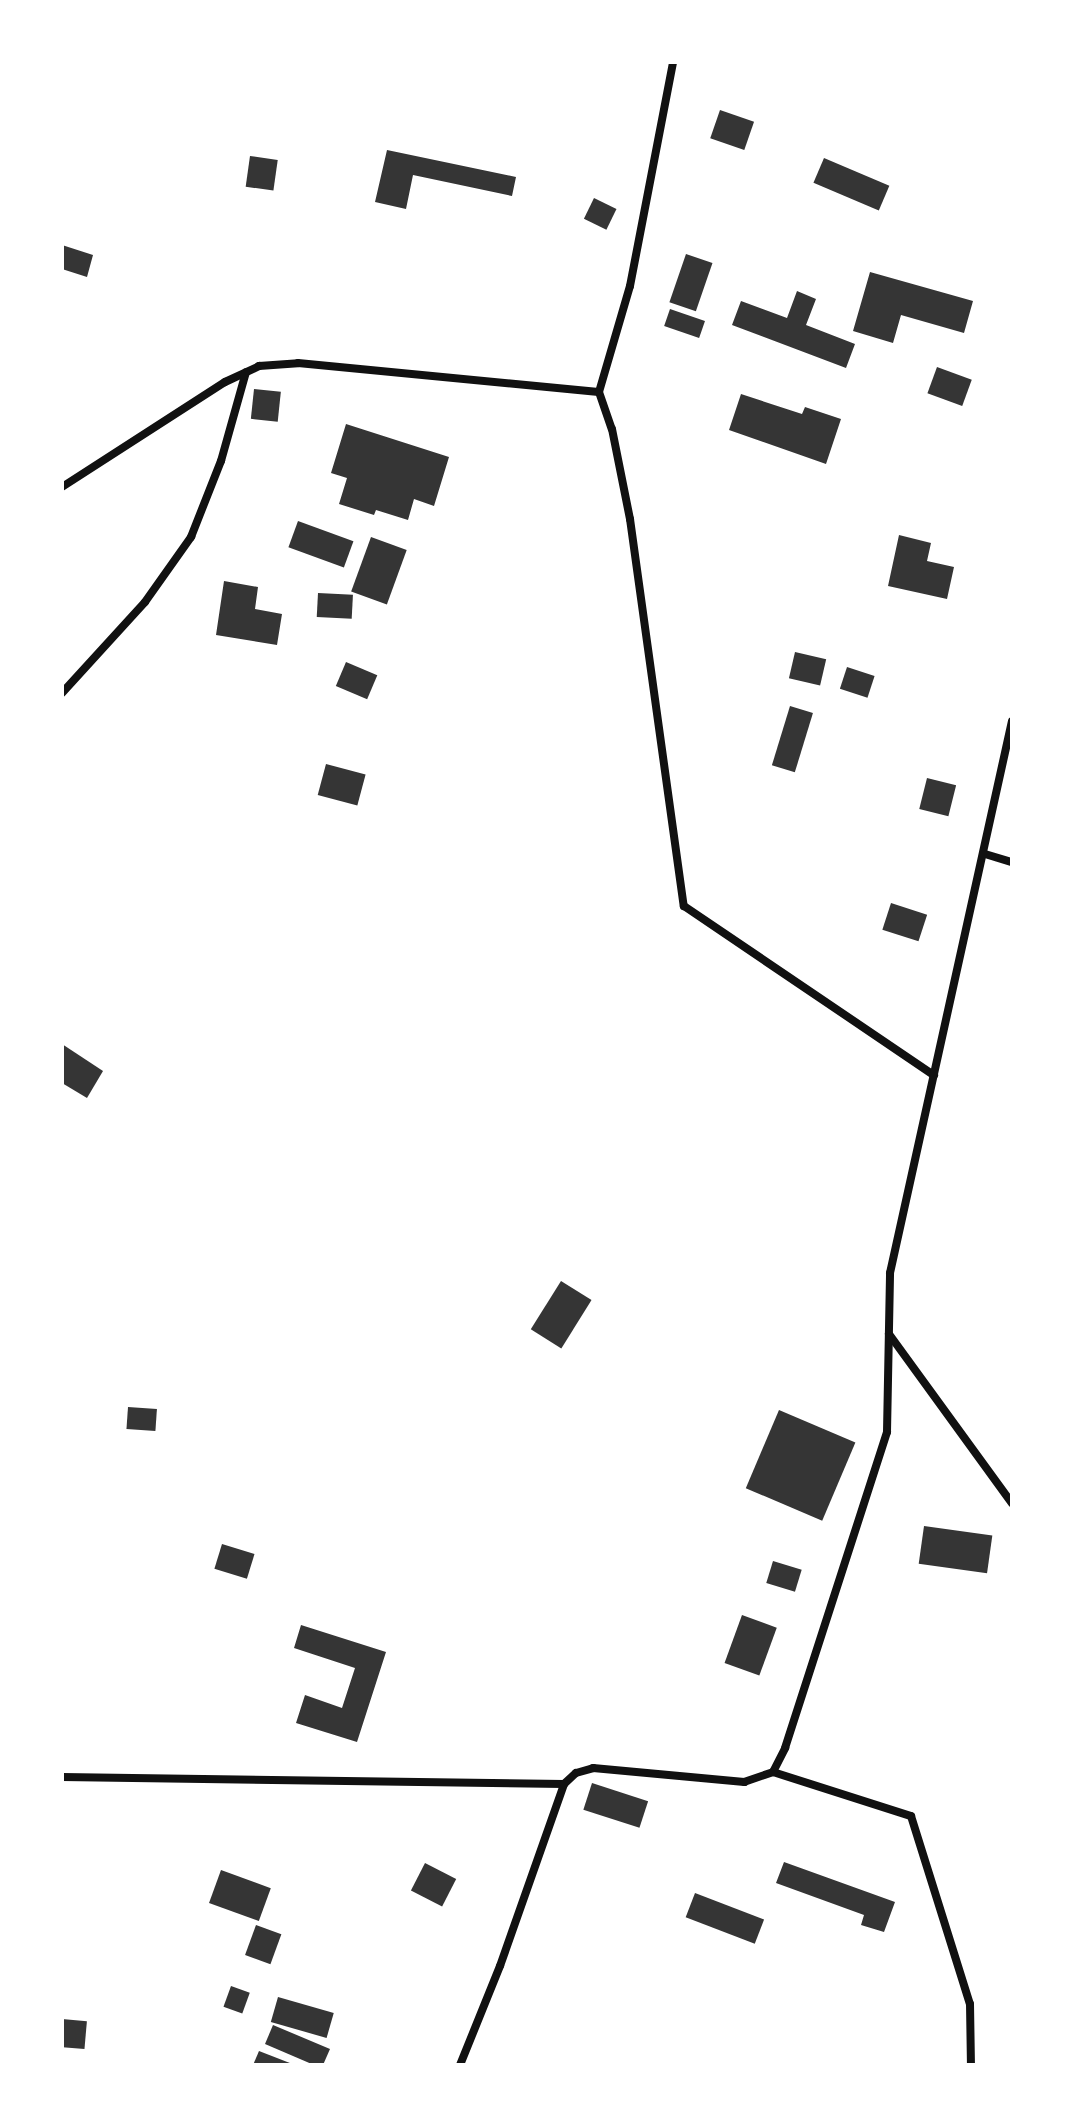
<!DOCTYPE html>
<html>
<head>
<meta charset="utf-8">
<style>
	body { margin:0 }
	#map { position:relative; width:1074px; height:2127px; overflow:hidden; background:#fff; font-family:"PT Sans Narrow",sans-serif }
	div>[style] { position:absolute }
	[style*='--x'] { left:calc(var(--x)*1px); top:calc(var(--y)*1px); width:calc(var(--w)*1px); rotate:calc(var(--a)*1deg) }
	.building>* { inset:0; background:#353535; transform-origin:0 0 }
	.minor>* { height:8px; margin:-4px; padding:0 4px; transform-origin:4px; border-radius:4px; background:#111 }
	span { translate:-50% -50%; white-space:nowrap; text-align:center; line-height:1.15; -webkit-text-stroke:6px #fff; paint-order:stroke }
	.frame { position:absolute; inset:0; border:64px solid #fff; pointer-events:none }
</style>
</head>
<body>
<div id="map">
	<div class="building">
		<i style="left:720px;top:110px;width:36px;height:30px;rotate:19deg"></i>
		<i style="clip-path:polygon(387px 150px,516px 177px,512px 196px,413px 175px,406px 209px,375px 202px)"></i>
		<i style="left:250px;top:156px;width:28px;height:31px;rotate:8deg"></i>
		<i style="left:824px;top:158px;width:71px;height:27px;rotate:23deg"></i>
		<i style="left:594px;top:198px;width:25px;height:23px;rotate:26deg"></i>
		<i style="clip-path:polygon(62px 245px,93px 255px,87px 277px,62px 269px)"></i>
		<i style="left:686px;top:254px;width:28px;height:51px;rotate:19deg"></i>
		<i style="clip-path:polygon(870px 272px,973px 301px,964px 333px,901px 315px,893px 343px,853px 331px)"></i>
		<i style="clip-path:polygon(797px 291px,816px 299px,806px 325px,855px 344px,846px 368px,732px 325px,741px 301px,787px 318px)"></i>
		<i style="left:670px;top:309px;width:37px;height:18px;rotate:19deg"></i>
		<i style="left:937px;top:367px;width:37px;height:28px;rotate:20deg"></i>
		<i style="left:254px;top:389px;width:27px;height:30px;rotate:6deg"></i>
		<i style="clip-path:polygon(741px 394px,802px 414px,805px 407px,841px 419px,826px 464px,729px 430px)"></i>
		<i style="clip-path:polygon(346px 424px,449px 457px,434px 506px,414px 499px,408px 520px,376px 510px,374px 515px,339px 504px,347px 478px,331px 473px)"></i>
		<i style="left:298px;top:521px;width:59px;height:28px;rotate:20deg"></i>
		<i style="clip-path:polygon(899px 535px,931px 543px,927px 561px,954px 567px,947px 599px,888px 586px)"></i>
		<i style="left:371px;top:537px;width:38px;height:58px;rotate:20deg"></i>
		<i style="clip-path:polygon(224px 581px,258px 587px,255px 609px,282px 614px,277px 645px,216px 635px)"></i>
		<i style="left:318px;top:593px;width:35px;height:24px;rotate:3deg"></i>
		<i style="left:795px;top:652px;width:32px;height:27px;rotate:13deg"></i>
		<i style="left:346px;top:662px;width:34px;height:26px;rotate:23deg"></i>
		<i style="left:847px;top:667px;width:29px;height:23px;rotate:18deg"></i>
		<i style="left:790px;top:706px;width:24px;height:62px;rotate:17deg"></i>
		<i style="left:326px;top:764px;width:41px;height:32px;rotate:15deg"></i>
		<i style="left:927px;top:778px;width:30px;height:32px;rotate:14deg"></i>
		<i style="left:891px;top:903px;width:38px;height:28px;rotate:18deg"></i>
		<i style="clip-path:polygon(62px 1044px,103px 1071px,87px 1098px,62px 1083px)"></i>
		<i style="left:561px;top:1281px;width:36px;height:57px;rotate:32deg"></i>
		<i style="left:128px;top:1407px;width:29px;height:22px;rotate:4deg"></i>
		<i style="left:779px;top:1410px;width:83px;height:85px;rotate:23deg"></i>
		<i style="left:924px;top:1526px;width:69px;height:38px;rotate:8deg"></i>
		<i style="left:222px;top:1544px;width:34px;height:26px;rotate:17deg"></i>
		<i style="left:773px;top:1561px;width:30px;height:23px;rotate:17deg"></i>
		<i style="left:742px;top:1615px;width:37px;height:51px;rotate:20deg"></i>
		<i style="clip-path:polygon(301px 1625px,386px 1652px,357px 1742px,296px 1723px,305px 1695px,342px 1708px,355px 1668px,294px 1648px)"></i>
		<i style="left:592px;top:1783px;width:59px;height:28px;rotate:18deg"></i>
		<i style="clip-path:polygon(784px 1862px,895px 1902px,884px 1932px,861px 1925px,864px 1915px,776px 1883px)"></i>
		<i style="left:425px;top:1863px;width:35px;height:31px;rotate:27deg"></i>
		<i style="left:221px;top:1870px;width:53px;height:35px;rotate:20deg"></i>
		<i style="left:695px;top:1893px;width:74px;height:26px;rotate:21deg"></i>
		<i style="left:256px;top:1925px;width:27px;height:32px;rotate:20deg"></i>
		<i style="left:231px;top:1986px;width:20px;height:22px;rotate:20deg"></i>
		<i style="left:278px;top:1997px;width:58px;height:26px;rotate:16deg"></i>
		<i style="left:62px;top:2019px;width:25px;height:28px;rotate:5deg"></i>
		<i style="clip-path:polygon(273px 2025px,330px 2049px,323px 2065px,314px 2065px,265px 2044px)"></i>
		<i style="clip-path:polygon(259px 2051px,295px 2065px,253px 2065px)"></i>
	</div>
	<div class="minor">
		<i style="--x:599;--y:392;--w:39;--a:71"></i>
		<i style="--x:612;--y:429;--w:92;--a:78.7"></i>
		<i style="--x:630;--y:519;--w:391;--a:82.1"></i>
		<i style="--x:684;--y:906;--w:302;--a:34.1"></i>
		<i style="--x:62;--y:487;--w:194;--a:-32.8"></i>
		<i style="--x:225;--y:382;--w:38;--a:-25"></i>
		<i style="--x:259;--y:366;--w:39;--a:-4"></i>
		<i style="--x:298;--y:363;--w:302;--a:5.5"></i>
		<i style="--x:599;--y:392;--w:110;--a:-73.7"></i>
		<i style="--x:630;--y:286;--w:228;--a:-79.1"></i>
		<i style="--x:62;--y:693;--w:123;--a:-47.6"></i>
		<i style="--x:145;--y:602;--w:80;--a:-54.7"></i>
		<i style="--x:191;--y:537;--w:82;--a:-68.5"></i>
		<i style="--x:221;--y:461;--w:92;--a:-74.3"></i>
		<i style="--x:985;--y:854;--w:28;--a:17"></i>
		<i style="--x:889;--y:1334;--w:209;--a:54"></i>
		<i style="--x:773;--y:1772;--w:145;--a:17.7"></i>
		<i style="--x:911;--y:1816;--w:197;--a:72.6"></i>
		<i style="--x:970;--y:2004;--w:61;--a:89.1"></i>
		<i style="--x:62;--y:1777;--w:502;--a:0.8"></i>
		<i style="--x:460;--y:2065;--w:107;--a:-68"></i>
		<i style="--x:500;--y:1966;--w:193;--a:-70.6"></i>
		<i style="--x:564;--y:1784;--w:16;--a:-43"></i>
		<i style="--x:576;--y:1773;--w:18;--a:-16"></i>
		<i style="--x:593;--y:1768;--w:152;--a:5.3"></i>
		<i style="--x:744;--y:1782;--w:31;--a:-19"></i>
		<i style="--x:773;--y:1772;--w:27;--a:-63"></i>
		<i style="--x:785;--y:1748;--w:332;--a:-72.1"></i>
		<i style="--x:887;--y:1432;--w:159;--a:-88.9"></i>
		<i style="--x:890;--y:1273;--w:565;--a:-77.54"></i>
	</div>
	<div class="frame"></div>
</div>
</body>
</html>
